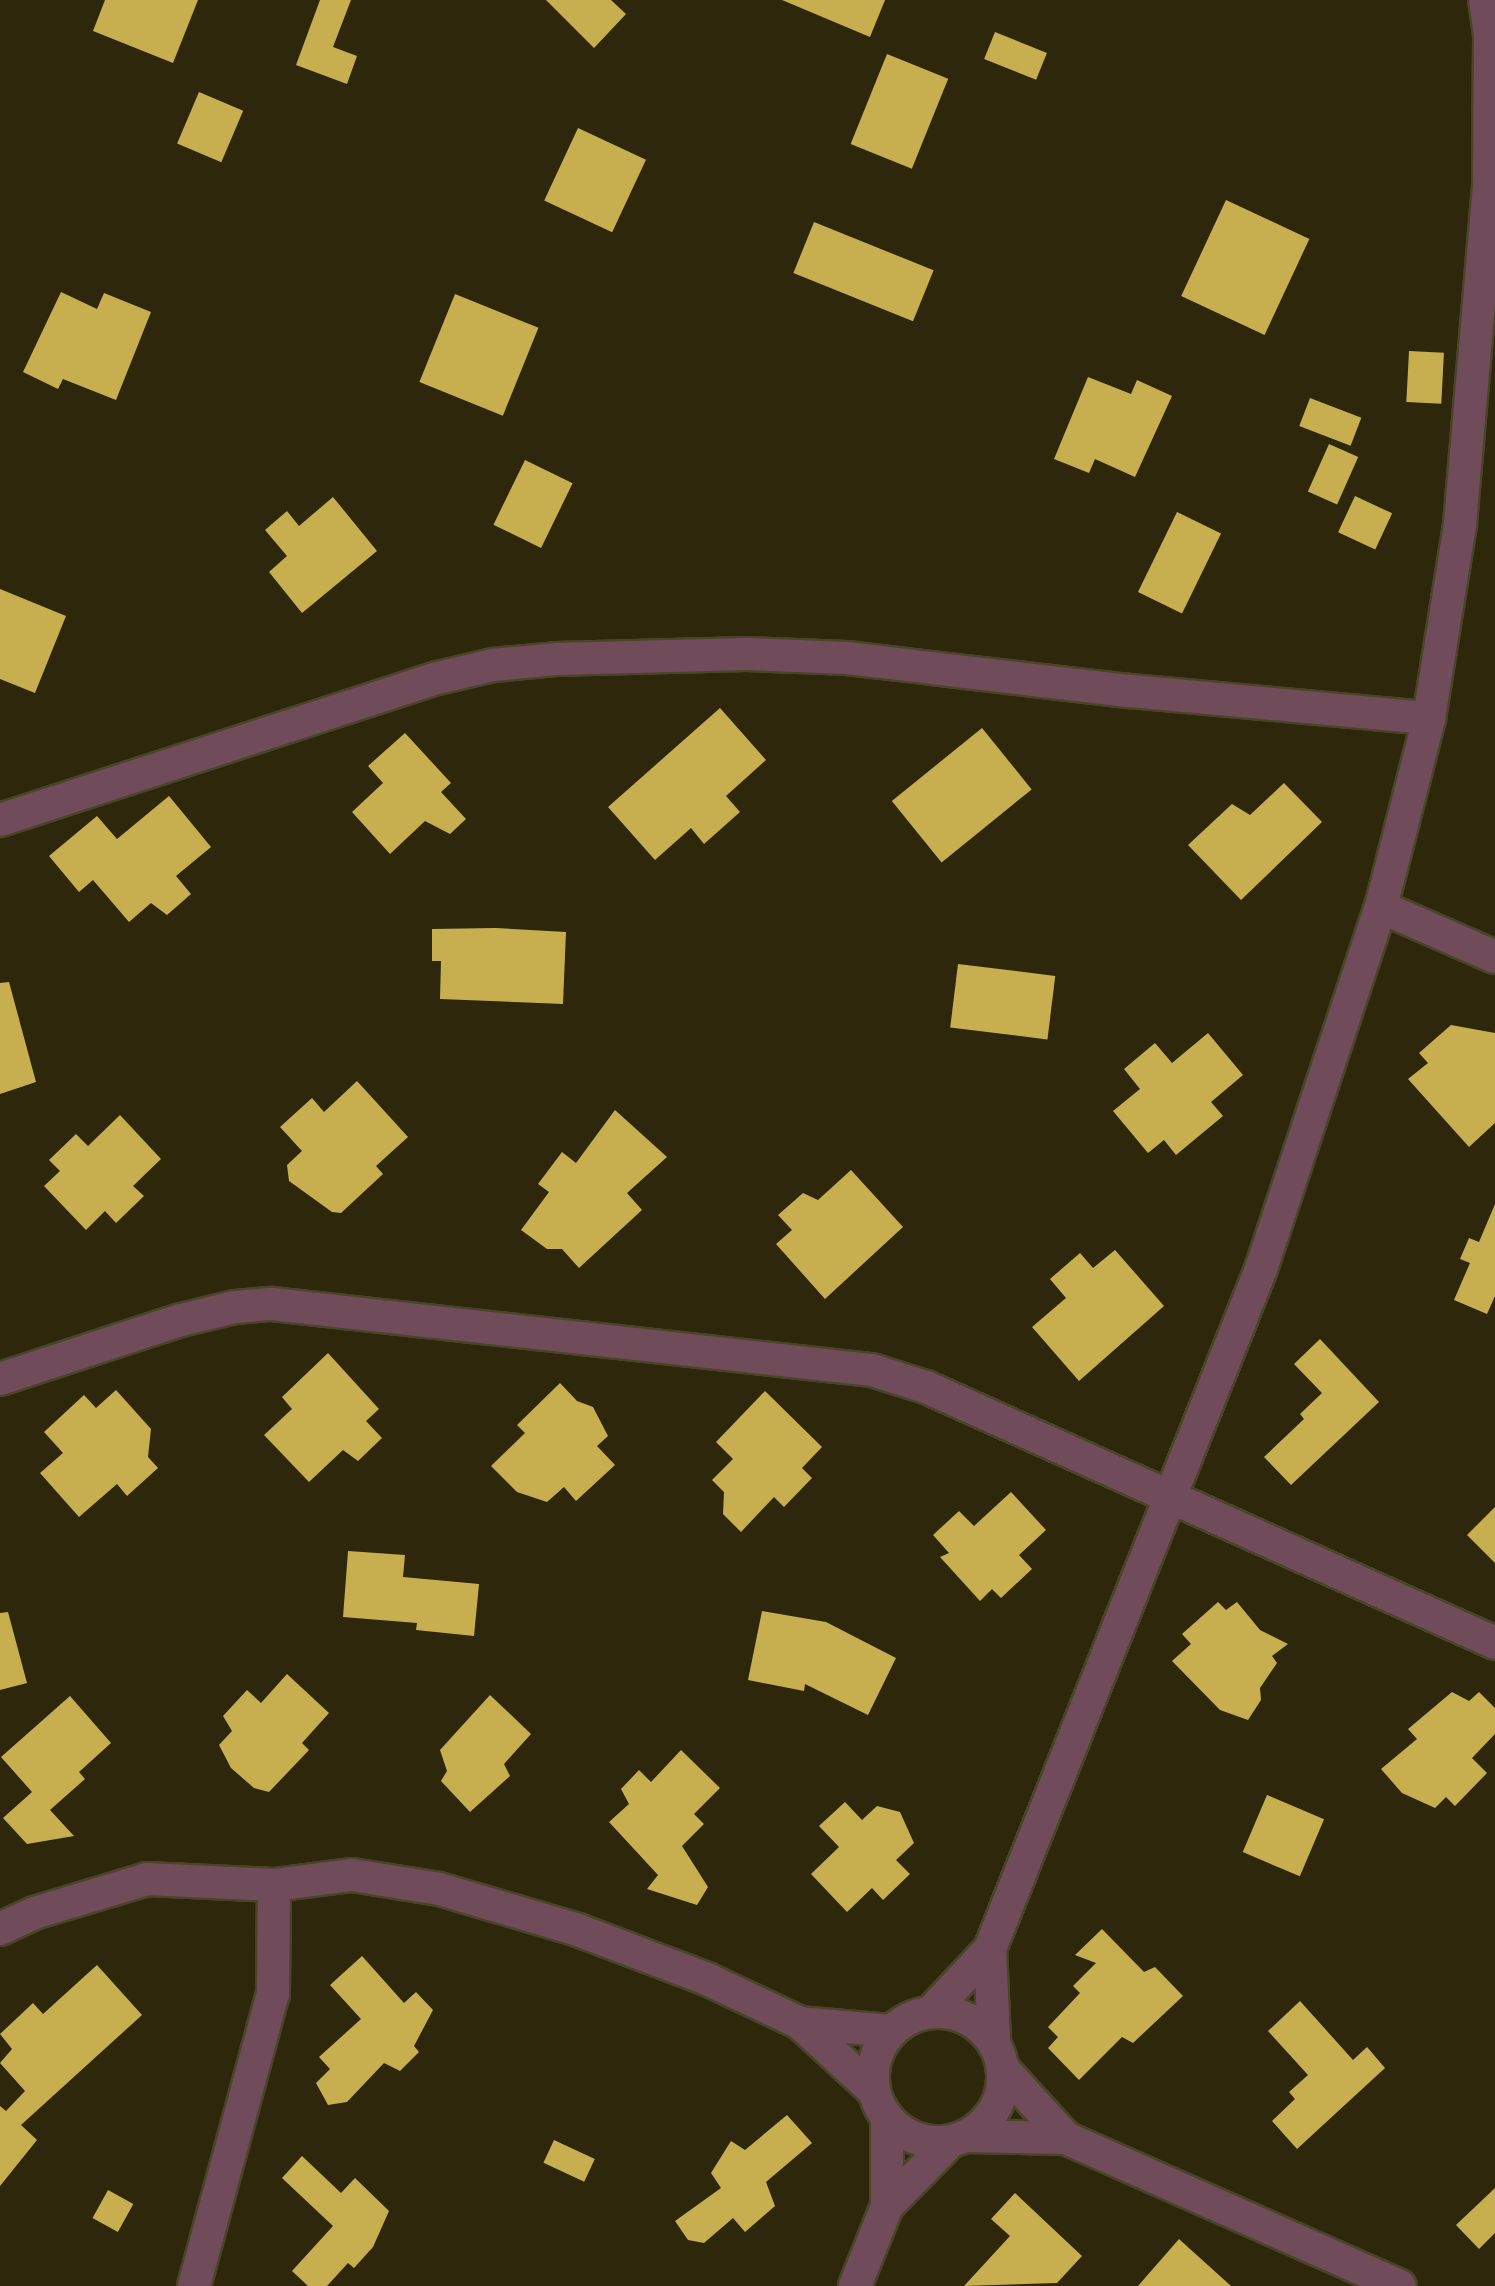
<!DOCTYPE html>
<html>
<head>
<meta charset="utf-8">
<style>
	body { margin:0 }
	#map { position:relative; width:1495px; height:2286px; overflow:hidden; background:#2e270b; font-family:"Public Sans",sans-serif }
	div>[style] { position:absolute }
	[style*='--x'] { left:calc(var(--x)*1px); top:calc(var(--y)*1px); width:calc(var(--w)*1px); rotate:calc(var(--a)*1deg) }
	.building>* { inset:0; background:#c7af4f; transform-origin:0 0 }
	.roads { filter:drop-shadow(2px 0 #4a4429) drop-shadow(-2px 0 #4a4429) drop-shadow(0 2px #4a4429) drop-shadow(0 -2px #4a4429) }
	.minor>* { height:32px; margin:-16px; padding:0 16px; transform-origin:16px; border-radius:16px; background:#704c5b }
	.minor>.ring { margin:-16px; padding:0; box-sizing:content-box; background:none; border:32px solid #704c5b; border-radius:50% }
	span { translate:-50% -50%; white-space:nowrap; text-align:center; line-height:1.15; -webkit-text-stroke:10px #2e270b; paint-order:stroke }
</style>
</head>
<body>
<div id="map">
	<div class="building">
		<i style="clip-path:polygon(105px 0,198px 0,173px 63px,93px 31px)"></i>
		<i style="clip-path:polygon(320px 0,351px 0,333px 47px,357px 56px,347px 84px,296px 65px)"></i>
		<i style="clip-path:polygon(546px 0,611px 0,626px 14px,594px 48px)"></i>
		<i style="clip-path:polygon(782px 0,885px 0,870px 37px)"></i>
		<i style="left:995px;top:32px;width:56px;height:29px;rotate:22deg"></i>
		<i style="left:887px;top:54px;width:66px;height:97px;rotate:22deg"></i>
		<i style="left:199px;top:92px;width:48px;height:56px;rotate:23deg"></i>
		<i style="left:578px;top:128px;width:75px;height:80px;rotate:25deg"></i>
		<i style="left:1226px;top:200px;width:92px;height:106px;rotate:25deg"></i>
		<i style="left:814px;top:222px;width:129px;height:55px;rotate:22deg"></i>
		<i style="clip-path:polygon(61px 292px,97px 309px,104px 293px,151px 312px,116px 400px,63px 379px,58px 389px,23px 372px)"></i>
		<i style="left:455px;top:294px;width:90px;height:95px;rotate:22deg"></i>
		<i style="left:1409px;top:351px;width:35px;height:51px;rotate:3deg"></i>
		<i style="clip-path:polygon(1088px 377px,1131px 394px,1137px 380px,1172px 396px,1135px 477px,1095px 459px,1089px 473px,1054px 459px)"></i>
		<i style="left:1310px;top:398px;width:55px;height:30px;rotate:21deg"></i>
		<i style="left:1329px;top:444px;width:32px;height:52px;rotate:24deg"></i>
		<i style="left:525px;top:460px;width:53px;height:72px;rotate:26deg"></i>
		<i style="left:1355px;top:496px;width:41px;height:40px;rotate:25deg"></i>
		<i style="clip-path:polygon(333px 497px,377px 551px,302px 613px,269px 572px,287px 556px,265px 530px,287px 511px,299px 526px)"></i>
		<i style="left:1177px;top:512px;width:49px;height:89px;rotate:26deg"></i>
		<i style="clip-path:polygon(0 589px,66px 616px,35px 693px,0 679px)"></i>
		<i style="clip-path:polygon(720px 708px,766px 760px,726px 796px,740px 812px,704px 844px,691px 828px,655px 860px,608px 807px)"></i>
		<i style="left:982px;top:728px;width:79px;height:116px;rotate:51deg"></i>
		<i style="clip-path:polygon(405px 733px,451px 783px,441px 792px,466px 819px,450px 834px,425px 821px,390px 854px,352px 812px,383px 783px,368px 766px)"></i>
		<i style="clip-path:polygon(1284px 783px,1322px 822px,1241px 900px,1188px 845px,1232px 804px,1250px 815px)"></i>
		<i style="clip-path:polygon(169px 796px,211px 847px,176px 876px,191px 894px,167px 915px,151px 903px,129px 922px,93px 880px,79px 892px,49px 856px,97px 816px,117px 839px)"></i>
		<i style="clip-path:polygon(496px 928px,566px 932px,563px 1004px,440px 999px,441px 961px,432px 961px,432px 929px)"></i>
		<i style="left:958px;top:964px;width:98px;height:64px;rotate:7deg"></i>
		<i style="clip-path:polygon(9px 982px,36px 1082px,0 1094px,0 983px)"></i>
		<i style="clip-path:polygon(1451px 1025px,1495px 1033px,1495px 1123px,1469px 1147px,1408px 1079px,1428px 1063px,1419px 1053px)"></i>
		<i style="clip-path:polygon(1208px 1033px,1243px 1075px,1211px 1102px,1223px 1116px,1176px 1155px,1164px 1140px,1148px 1153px,1113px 1111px,1140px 1089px,1124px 1069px,1155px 1043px,1172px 1063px)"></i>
		<i style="clip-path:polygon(357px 1081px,408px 1137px,376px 1166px,383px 1174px,341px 1213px,332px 1212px,289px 1181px,287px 1165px,302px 1151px,280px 1127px,312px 1098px,324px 1112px)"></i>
		<i style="clip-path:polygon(615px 1110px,667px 1157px,627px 1193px,642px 1210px,579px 1268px,562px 1249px,547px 1249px,521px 1230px,549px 1192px,538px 1184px,562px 1152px,576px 1163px)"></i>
		<i style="clip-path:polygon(120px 1115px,161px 1159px,133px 1186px,144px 1196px,116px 1223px,105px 1211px,86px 1230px,44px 1186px,60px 1171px,49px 1160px,76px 1134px,88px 1146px)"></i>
		<i style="clip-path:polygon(851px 1170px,903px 1227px,825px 1299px,776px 1244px,792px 1230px,778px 1215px,803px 1193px,818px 1200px)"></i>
		<i style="clip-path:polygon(1495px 1204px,1495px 1296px,1487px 1314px,1454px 1300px,1470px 1263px,1460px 1259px,1469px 1238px,1479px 1242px)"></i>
		<i style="clip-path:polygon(1115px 1250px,1164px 1306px,1079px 1381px,1032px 1327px,1066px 1298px,1050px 1279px,1080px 1253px,1093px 1268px)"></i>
		<i style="clip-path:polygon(1320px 1339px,1379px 1402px,1291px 1485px,1264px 1457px,1304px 1419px,1300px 1414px,1322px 1393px,1294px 1364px)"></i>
		<i style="clip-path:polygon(328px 1353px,379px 1409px,366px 1421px,382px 1438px,358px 1461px,343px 1450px,309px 1482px,264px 1435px,292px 1409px,282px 1397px)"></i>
		<i style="clip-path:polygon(560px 1383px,577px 1401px,593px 1407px,608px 1436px,597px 1446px,615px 1465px,576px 1501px,564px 1487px,547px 1502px,517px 1492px,491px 1466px,525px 1433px,517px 1425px)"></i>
		<i style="clip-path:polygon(116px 1390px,151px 1429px,148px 1457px,158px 1468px,127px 1496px,117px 1484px,79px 1517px,40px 1473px,63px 1453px,44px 1432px,84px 1395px,96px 1408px)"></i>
		<i style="clip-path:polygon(765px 1391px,822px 1447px,802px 1468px,812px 1478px,784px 1507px,774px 1497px,741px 1532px,723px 1514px,724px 1492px,712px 1480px,733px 1459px,716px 1442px)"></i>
		<i style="clip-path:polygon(1011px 1492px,1046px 1530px,1019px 1555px,1032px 1569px,1001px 1598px,992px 1589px,980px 1601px,940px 1557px,949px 1553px,933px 1535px,959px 1511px,974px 1526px)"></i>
		<i style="clip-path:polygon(1495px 1507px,1495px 1563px,1467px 1535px)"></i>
		<i style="clip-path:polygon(348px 1551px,405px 1555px,403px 1577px,479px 1584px,474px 1636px,416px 1630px,417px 1623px,343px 1617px)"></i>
		<i style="clip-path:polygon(1218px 1602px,1226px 1610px,1237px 1602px,1260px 1630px,1288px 1644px,1272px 1656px,1277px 1663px,1260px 1688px,1261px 1700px,1248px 1720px,1220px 1710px,1172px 1661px,1191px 1644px,1182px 1634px)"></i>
		<i style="clip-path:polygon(762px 1611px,826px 1622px,896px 1658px,868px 1715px,805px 1684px,804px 1691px,748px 1680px)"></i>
		<i style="clip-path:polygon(8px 1612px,27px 1683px,0 1690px,0 1613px)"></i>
		<i style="clip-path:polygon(287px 1674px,329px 1713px,302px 1743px,309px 1750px,269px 1792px,254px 1788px,231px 1768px,219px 1745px,232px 1731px,223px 1716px,247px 1690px,261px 1703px)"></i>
		<i style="clip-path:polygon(1452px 1692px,1469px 1701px,1479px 1692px,1495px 1708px,1495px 1734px,1472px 1758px,1487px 1773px,1455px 1806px,1446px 1797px,1435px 1808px,1402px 1793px,1381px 1769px,1417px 1739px,1408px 1729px)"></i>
		<i style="clip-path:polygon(490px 1695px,531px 1734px,504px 1764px,510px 1776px,470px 1812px,441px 1781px,447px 1771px,440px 1750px)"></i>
		<i style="clip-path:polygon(70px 1696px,111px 1743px,79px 1772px,85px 1779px,50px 1810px,74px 1836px,27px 1844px,3px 1818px,32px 1792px,1px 1757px)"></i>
		<i style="clip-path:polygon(681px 1750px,720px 1788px,694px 1814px,704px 1824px,682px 1846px,708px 1887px,697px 1905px,647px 1889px,658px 1875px,609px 1822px,629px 1804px,621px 1789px,639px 1770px,651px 1782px)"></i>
		<i style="left:1267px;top:1795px;width:62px;height:62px;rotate:23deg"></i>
		<i style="clip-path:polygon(845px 1802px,862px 1820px,877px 1806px,900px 1812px,914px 1843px,896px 1860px,910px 1874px,883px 1900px,872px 1888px,847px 1912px,811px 1874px,839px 1847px,819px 1826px)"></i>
		<i style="clip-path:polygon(1102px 1929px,1144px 1972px,1155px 1967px,1183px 1996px,1133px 2043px,1122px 2037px,1079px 2080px,1048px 2048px,1058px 2037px,1048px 2027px,1080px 1993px,1073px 1986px,1096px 1963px,1075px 1955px)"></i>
		<i style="clip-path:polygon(362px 1956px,404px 2003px,416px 1992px,433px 2010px,414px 2046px,419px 2052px,400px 2071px,384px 2063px,347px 2102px,328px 2105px,316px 2083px,330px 2069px,319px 2057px,361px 2019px,330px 1985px)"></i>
		<i style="clip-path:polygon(97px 1965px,142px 2015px,21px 2125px,37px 2140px,0 2186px,0 2106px,6px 2111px,25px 2091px,0 2063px,12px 2049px,0 2034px,33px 2003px,43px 2014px)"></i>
		<i style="clip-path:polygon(1300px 2001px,1353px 2060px,1367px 2047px,1385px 2068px,1297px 2149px,1272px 2121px,1295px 2099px,1289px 2092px,1308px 2075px,1268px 2031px)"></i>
		<i style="clip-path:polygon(787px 2115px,812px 2143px,766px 2182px,775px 2206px,745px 2232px,733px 2218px,704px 2243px,688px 2240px,675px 2221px,721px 2188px,711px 2173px,731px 2141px,745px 2150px)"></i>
		<i style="left:554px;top:2140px;width:45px;height:25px;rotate:25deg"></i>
		<i style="clip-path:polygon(302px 2156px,341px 2193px,355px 2178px,389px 2211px,373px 2247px,354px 2268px,348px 2263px,327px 2286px,308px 2286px,292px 2271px,333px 2226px,282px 2178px)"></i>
		<i style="clip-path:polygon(1495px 2188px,1495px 2233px,1479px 2249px,1456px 2225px)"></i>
		<i style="left:108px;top:2190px;width:29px;height:32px;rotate:29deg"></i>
		<i style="clip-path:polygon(1015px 2193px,1082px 2256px,1057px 2283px,964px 2286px,1010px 2236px,991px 2219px)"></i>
		<i style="clip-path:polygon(1179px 2239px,1231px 2286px,1138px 2286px)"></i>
	</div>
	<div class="roads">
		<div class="minor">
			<i style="--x:0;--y:820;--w:460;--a:-18"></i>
			<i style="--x:438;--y:678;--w:57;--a:-13.3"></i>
			<i style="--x:493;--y:665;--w:63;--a:-5.4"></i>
			<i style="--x:556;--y:659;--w:191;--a:-1.5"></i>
			<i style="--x:747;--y:654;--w:100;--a:2.3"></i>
			<i style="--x:847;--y:658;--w:285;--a:6.7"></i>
			<i style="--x:1130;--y:691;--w:300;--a:5.2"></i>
			<i style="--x:1381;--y:907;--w:124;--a:23.7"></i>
			<i style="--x:0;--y:1379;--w:190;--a:-18.1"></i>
			<i style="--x:181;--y:1320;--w:56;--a:-13.5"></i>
			<i style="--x:235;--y:1307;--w:37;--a:-5"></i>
			<i style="--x:272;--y:1304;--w:604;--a:6.28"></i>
			<i style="--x:872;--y:1370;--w:57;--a:17.5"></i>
			<i style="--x:926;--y:1387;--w:624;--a:24.22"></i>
			<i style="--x:0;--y:1929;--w:38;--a:-25"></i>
			<i style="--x:34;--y:1913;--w:118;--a:-16.7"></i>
			<i style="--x:147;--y:1879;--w:127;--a:2.7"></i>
			<i style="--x:274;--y:1885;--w:79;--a:-7.3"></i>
			<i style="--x:352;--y:1875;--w:88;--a:9.1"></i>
			<i style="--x:439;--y:1889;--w:145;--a:16.4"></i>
			<i style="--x:578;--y:1930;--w:138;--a:20.8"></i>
			<i style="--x:707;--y:1979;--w:103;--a:25.3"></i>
			<i style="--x:800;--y:2023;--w:100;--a:42.6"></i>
			<i style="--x:990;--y:1949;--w:91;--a:87.5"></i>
			<i class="ring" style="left:873px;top:2012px;width:98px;height:98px"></i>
			<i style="--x:931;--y:2012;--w:86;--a:-46.9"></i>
			<i style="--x:990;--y:1949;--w:732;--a:-68.27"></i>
			<i style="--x:1261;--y:1269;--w:381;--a:-71.7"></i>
			<i style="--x:1381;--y:907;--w:195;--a:-75.7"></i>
			<i style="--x:1429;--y:718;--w:196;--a:-80.9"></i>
			<i style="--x:1460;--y:524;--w:342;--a:-85.1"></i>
			<i style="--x:1489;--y:183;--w:148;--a:-89.6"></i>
			<i style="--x:1490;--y:35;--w:35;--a:-98"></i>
			<i style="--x:800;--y:2023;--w:92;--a:5"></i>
			<i style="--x:1004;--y:2070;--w:92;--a:47.6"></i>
			<i style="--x:968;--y:2136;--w:98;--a:1.2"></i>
			<i style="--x:1066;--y:2138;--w:365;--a:23.9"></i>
			<i style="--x:887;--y:2206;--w:90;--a:-45.5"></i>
			<i style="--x:194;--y:2286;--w:302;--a:-74.9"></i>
			<i style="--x:273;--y:1994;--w:109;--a:-89.5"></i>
			<i style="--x:855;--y:2286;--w:86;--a:-68.2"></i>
			<i style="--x:887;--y:2206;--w:85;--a:-90"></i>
		</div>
	</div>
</div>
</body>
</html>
